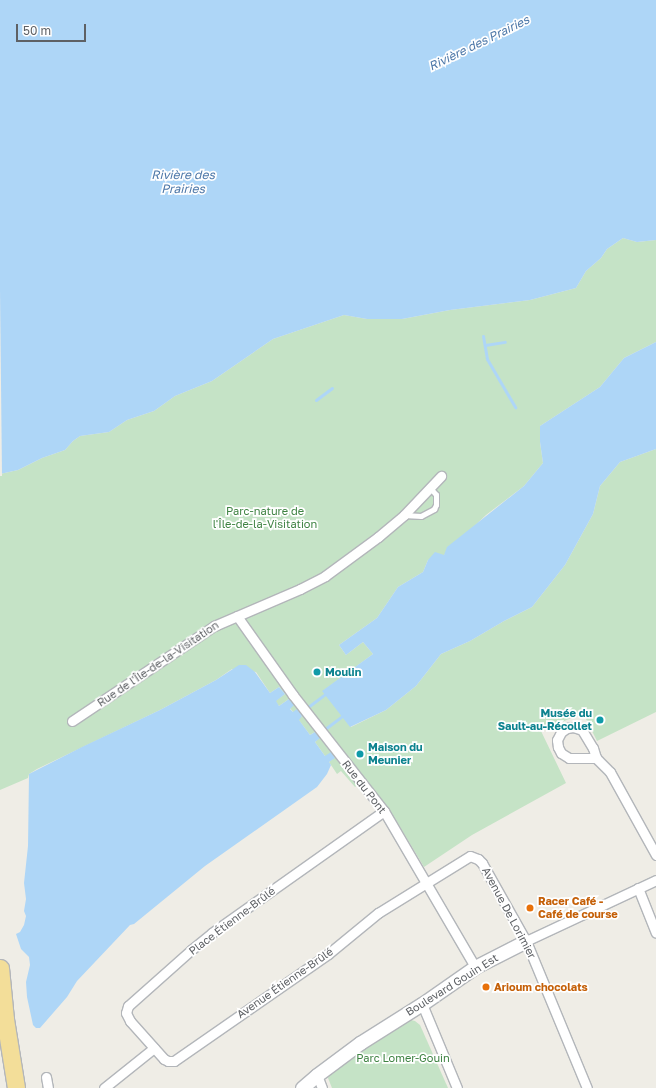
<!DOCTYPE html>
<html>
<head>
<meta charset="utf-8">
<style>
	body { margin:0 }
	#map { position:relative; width:656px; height:1088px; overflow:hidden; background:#efede6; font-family:"Golos Text",sans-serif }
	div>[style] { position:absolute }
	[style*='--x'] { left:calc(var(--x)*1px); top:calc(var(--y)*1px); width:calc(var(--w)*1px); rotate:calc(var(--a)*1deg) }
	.green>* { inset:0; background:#c5e3c6 }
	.water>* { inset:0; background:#aed6f7 }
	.pier>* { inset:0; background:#efede6 }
	.stream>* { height:3px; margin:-1.5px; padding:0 1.5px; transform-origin:1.5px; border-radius:1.5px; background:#aed6f7 }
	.roads { filter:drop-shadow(1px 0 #b3b6ba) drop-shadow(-1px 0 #b3b6ba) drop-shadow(0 1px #b3b6ba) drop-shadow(0 -1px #b3b6ba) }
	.lane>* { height:4.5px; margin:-2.25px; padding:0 2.25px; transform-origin:2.25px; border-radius:2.25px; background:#fff }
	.street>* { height:9px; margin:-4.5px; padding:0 4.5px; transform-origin:4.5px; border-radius:4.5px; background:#fff }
	.secondary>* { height:13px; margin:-6.5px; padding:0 6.5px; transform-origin:6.5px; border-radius:6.5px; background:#fff }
	.highway>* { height:17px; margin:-8.5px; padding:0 8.5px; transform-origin:8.5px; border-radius:8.5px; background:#f3de99 }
	.dots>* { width:11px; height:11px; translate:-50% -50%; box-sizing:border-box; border:2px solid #fff; border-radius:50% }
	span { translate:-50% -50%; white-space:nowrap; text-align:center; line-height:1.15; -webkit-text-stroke:3.5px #fff; paint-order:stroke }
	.park-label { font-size:11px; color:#3f8343 }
	.street-label { font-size:11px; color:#5e6165 }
	.culture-label { font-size:11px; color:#0d838f; font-weight:700 }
	.left { translate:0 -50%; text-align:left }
	.right { translate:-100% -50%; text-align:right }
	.food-label { font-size:11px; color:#c56008; font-weight:700 }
	.water-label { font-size:12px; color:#4c77a8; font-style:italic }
	.scale { position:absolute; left:16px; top:24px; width:70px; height:18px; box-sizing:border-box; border:2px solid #5e6165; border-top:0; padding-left:5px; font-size:12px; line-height:14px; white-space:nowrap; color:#5e6165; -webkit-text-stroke:3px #fff; paint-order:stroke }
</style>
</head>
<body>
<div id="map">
	<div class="green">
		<i style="clip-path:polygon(623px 238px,637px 242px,656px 240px,656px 342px,624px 358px,600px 387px,540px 426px,540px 442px,543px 463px,524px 486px,486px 515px,444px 555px,428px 560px,423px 572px,398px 587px,377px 618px,339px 645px,346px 655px,363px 642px,373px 654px,323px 691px,351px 727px,386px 710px,416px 686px,441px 654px,470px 641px,504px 621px,532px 607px,565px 565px,593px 514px,600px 486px,620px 462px,656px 449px,656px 712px,597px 741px,583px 713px,541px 731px,566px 783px,472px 835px,424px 867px,397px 822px,366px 779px,355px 787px,341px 771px,337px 774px,329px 762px,335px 757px,325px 756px,315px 742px,319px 738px,315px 732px,310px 735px,298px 719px,302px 716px,293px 712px,290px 708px,289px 699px,279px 706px,275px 701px,285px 694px,279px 687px,270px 693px,256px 672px,232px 669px,216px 680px,160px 710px,37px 769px,29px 774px,28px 778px,0 790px,0 474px,18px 470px,42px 458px,65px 450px,73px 441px,80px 436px,109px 432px,127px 420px,154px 411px,175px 396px,212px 381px,273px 339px,344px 315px,367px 319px,402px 319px,450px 310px,530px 300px,576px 288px,586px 271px,601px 258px,607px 249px)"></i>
		<i style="clip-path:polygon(411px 1020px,415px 1021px,420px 1025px,448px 1088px,332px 1088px,328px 1078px,329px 1074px,406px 1021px)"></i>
	</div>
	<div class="water">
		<i style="clip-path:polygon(0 0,656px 0,656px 240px,637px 242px,623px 238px,607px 249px,601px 258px,586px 271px,576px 288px,530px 300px,450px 310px,402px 319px,367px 319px,344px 315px,273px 339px,212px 381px,175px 396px,154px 411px,127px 420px,109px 432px,80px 436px,73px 441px,65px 450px,42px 458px,18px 470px,0 474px)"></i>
		<i style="clip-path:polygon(656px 342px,656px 449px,620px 462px,600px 486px,593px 514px,565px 565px,532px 607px,504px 621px,470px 641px,441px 654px,416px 686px,386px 710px,350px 727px,322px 691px,373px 654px,363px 642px,346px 655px,339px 645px,377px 618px,398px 587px,423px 572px,428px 560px,435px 552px,444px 555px,447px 547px,524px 486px,543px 463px,540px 442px,540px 426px,600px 387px,624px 358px)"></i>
		<i style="clip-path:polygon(239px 665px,246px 665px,255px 672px,270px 693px,279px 687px,285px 694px,276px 701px,279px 706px,289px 699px,294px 705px,290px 709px,293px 712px,297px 709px,302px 716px,299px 720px,310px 735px,315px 732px,320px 738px,315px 742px,325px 756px,331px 752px,335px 758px,329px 762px,331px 765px,327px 774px,317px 787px,205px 866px,134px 924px,130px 925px,77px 981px,67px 997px,40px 1028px,36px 1028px,33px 1025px,27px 997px,26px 982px,30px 965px,29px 957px,21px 949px,16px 934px,20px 932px,24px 925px,26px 916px,24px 911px,26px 899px,24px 883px,28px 846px,29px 774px,82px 747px,160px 710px,216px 680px)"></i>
	</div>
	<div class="pier">
		<i style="clip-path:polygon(0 290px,2px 476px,0 476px)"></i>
	</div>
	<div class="stream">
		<i style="--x:483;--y:336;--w:23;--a:80"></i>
		<i style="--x:487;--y:359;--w:56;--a:59.7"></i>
		<i style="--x:485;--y:345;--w:20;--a:-9"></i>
		<i style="--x:316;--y:400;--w:20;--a:-37"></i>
		<i style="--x:300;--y:713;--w:31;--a:-37"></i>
		<i style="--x:317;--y:735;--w:31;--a:-37"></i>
	</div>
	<div class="roads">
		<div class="lane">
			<i style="--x:404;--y:515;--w:17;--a:3"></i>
			<i style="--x:421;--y:516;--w:15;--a:-28"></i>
			<i style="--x:434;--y:509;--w:4;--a:-63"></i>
			<i style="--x:436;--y:505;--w:10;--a:-90"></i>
			<i style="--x:436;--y:495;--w:9;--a:-131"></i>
		</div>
		<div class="street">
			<i style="--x:237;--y:616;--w:97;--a:54.7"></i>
			<i style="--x:293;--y:695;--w:147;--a:51.9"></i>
			<i style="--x:384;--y:811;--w:181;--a:59.7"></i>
			<i style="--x:72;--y:721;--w:171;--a:-33.8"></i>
			<i style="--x:214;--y:626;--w:94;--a:-23.3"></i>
			<i style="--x:300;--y:589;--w:28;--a:-27"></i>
			<i style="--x:325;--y:576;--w:66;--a:-36.3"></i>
			<i style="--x:378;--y:537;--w:34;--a:-40"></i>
			<i style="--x:404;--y:515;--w:54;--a:-46.5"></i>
			<i style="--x:567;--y:728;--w:6;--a:-9"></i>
			<i style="--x:573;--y:727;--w:9;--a:18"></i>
			<i style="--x:582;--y:730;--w:21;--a:59"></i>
			<i style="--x:593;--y:748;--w:10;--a:73"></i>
			<i style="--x:596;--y:758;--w:27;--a:180"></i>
			<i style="--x:569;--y:758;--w:9;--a:-148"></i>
			<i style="--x:561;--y:753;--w:7;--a:-117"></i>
			<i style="--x:558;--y:747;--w:7;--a:-98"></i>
			<i style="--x:557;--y:740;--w:9;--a:-63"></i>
			<i style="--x:561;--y:732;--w:7;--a:-34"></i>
			<i style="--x:596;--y:758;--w:20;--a:45"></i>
			<i style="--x:610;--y:772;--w:95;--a:61"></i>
			<i style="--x:384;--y:811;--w:211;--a:144.7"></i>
			<i style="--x:212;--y:933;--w:27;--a:141"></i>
			<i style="--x:191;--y:950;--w:84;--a:138.4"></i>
			<i style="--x:128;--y:1006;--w:7;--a:106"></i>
			<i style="--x:126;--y:1013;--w:9;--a:63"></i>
			<i style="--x:130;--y:1021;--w:51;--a:48.2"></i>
			<i style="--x:164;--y:1059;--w:4;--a:27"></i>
			<i style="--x:168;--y:1061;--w:6;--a:0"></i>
			<i style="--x:174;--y:1061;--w:188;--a:-34.8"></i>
			<i style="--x:328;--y:954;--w:65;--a:-39.4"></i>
			<i style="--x:378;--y:913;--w:108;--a:-31.8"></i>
			<i style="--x:470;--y:856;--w:9;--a:21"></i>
			<i style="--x:478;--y:859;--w:6;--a:45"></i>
			<i style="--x:482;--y:863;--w:90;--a:60.6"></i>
			<i style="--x:526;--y:941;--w:159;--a:67.5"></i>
			<i style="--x:638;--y:888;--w:48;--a:68.2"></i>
			<i style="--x:526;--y:941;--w:144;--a:-25.1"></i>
			<i style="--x:422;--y:1004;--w:91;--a:67.4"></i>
			<i style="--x:317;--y:1075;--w:14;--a:69"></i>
			<i style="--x:46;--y:1077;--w:11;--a:80"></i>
			<i style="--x:104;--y:1088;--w:64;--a:-38.7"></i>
		</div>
		<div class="secondary">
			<i style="--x:302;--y:1088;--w:20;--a:-41"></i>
			<i style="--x:317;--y:1075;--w:54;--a:-36.7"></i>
			<i style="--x:360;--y:1043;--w:73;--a:-32.2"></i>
			<i style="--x:422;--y:1004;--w:65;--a:-34.9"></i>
			<i style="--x:475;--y:967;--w:57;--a:-27"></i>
		</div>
		<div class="highway">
			<i style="--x:0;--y:968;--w:51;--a:84.4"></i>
			<i style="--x:5;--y:1019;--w:70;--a:80.9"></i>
		</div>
	</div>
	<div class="dots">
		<i style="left:317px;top:672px;background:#0f9aa8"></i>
		<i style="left:600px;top:720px;background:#0f9aa8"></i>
		<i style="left:360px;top:754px;background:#0f9aa8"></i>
		<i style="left:530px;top:908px;background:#e8710a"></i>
		<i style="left:486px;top:987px;background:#e8710a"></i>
	</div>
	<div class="park-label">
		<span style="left:265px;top:518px">Parc-nature de<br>l'Île-de-la-Visitation</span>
		<span style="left:403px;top:1058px">Parc Lomer-Gouin</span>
	</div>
	<div class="street-label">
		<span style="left:158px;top:664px;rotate:-34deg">Rue de l'Île-de-la-Visitation</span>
		<span style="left:364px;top:787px;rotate:52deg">Rue du Pont</span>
		<span style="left:509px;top:913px;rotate:62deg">Avenue De Lorimier</span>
		<span style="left:232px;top:921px;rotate:-37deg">Place Étienne-Brûlé</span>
		<span style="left:285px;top:983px;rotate:-35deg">Avenue Étienne-Brûlé</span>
		<span style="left:452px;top:985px;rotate:-32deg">Boulevard Gouin Est</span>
	</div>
	<div class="culture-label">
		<span class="left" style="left:325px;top:672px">Moulin</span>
		<span class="right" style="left:592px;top:720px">Musée du<br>Sault-au-Récollet</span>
		<span class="left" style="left:368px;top:754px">Maison du<br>Meunier</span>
	</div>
	<div class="food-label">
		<span class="left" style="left:538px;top:908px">Racer Café -<br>Café de course</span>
		<span class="left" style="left:494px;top:987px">Arioum chocolats</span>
	</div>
	<div class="water-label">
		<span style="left:479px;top:43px;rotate:-26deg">Rivière des Prairies</span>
		<span style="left:183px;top:182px">Rivière des<br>Prairies</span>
	</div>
	<div class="scale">50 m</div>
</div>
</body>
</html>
